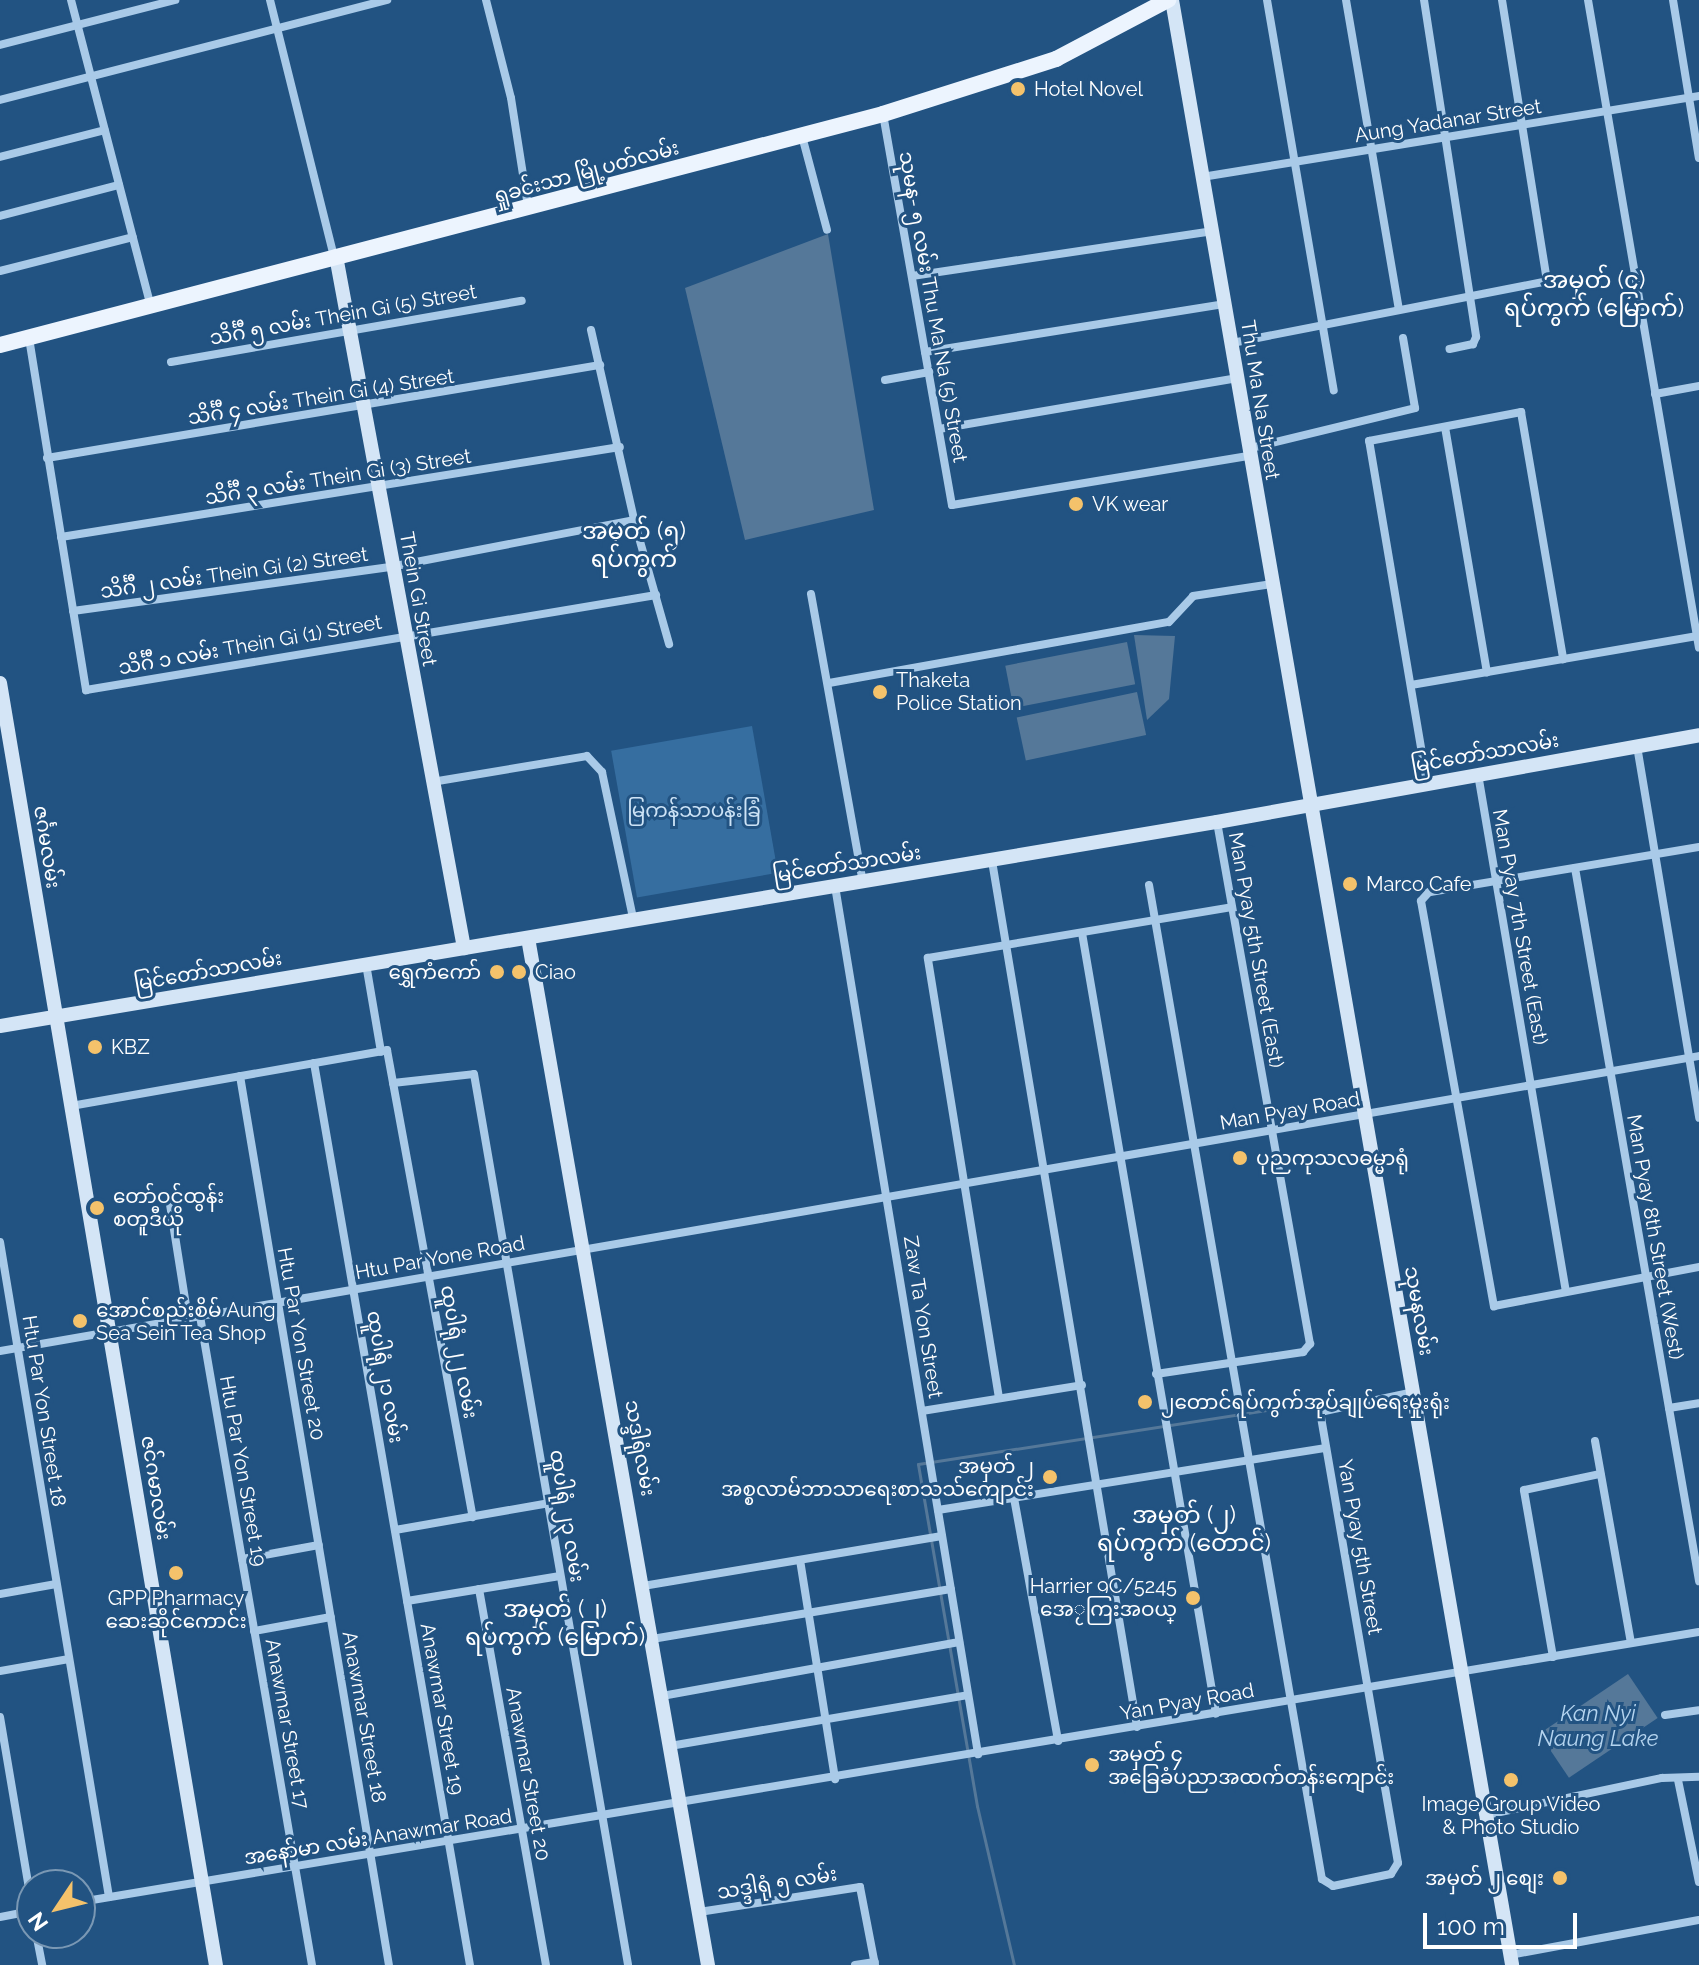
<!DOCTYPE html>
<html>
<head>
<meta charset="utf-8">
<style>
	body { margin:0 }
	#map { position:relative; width:1699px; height:1965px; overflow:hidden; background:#225382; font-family:Raleway,"Noto Sans Myanmar",sans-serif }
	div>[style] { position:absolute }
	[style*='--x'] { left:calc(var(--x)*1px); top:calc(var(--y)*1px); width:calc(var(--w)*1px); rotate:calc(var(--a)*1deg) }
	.green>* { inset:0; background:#366ea0; transform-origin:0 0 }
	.water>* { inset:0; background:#557899; transform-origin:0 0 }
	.stream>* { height:3px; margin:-1.5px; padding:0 1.5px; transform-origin:1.5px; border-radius:1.5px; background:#557899 }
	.street>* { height:8px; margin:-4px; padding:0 4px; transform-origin:4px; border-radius:4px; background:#a9cae8 }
	.secondary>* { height:14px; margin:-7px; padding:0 7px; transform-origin:7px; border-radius:7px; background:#d4e5f6 }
	.primary>* { height:16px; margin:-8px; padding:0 8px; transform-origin:8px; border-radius:8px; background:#ecf4fe }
	.dots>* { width:22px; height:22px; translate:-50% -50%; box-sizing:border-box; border:4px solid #225382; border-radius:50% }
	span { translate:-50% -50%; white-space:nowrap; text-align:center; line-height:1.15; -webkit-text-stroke:6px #225382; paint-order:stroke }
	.poi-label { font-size:20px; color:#fff }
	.left { translate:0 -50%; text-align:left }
	.right { translate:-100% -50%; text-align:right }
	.street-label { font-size:20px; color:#fff }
	.park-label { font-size:20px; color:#cde3f6 }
	.water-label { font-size:22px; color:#b5d4ef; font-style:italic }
	.quarter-label { font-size:24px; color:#fff }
	.north { position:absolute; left:16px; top:1869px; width:80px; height:80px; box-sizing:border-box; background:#225382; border:2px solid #7a98b4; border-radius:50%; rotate:235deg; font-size:22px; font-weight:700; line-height:32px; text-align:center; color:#fff }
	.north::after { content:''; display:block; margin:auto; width:28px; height:36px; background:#f4c26b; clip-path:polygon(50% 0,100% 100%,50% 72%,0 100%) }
	.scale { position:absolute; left:1423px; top:1913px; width:154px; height:36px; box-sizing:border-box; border:4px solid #fff; border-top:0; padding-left:10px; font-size:24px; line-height:28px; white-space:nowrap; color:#fff; -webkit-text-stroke:6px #225382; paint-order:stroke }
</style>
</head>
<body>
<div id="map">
	<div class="green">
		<i style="left:752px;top:726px;width:149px;height:143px;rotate:80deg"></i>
	</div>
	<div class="water">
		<i style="clip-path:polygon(828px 234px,874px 510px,745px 540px,685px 288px)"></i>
		<i style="clip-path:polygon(1134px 635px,1175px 636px,1169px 699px,1147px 720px)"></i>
		<i style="left:1127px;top:642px;width:43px;height:124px;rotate:79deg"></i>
		<i style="left:1137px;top:692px;width:44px;height:123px;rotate:78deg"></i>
		<i style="left:1628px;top:1674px;width:53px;height:107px;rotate:56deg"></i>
	</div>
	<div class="stream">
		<i style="--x:1014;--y:1965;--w:163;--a:-103.1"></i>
		<i style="--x:977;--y:1806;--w:347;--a:-99.8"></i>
		<i style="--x:918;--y:1464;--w:440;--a:-8.8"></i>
	</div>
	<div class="street">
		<i style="--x:71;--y:0;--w:314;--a:75.4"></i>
		<i style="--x:270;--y:0;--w:265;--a:76"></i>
		<i style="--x:486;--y:0;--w:101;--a:75.7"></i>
		<i style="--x:511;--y:98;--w:110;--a:81.1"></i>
		<i style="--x:1267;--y:0;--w:396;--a:80.3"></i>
		<i style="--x:1346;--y:0;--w:314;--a:80.3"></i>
		<i style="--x:1424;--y:0;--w:341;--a:81.2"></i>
		<i style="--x:1476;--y:337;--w:8;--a:113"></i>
		<i style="--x:1473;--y:344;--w:24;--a:168"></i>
		<i style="--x:1588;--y:0;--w:657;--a:80.28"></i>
		<i style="--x:1673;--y:0;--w:160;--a:80.7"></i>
		<i style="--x:0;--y:45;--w:181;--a:-14.4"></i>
		<i style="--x:0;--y:100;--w:400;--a:-14.5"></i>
		<i style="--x:883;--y:114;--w:397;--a:80"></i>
		<i style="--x:952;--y:505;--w:300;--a:-9.4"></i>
		<i style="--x:802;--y:136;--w:97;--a:75.1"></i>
		<i style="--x:0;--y:157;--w:108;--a:-14.4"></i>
		<i style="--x:1202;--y:177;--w:504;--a:-9.26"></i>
		<i style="--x:0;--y:216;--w:123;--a:-14.6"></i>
		<i style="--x:0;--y:271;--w:137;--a:-14.3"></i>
		<i style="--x:912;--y:276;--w:303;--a:-8.5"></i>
		<i style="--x:591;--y:330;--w:195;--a:77.2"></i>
		<i style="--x:634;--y:520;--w:129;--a:74.2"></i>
		<i style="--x:29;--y:338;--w:357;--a:80.8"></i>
		<i style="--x:86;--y:690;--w:578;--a:-9.46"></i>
		<i style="--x:1232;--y:343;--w:321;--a:-11.1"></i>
		<i style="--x:1547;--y:281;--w:285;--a:-99.1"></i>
		<i style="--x:925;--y:352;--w:304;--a:-9.1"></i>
		<i style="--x:171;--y:362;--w:356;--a:-9.9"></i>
		<i style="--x:885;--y:380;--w:45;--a:-10.3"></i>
		<i style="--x:1655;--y:394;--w:45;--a:-10.3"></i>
		<i style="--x:1445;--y:427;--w:249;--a:80.3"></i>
		<i style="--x:939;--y:429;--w:303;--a:-9.7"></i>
		<i style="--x:1247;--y:449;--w:173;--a:-13.7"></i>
		<i style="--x:1415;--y:408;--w:71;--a:-99.7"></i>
		<i style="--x:47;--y:458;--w:561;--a:-9.55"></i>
		<i style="--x:61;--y:537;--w:566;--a:-9.15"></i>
		<i style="--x:811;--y:594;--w:293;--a:79.8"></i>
		<i style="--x:73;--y:611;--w:320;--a:-7.9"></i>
		<i style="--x:390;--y:567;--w:248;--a:-10.9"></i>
		<i style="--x:829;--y:683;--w:345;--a:-10.2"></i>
		<i style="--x:1169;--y:622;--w:35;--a:-47"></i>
		<i style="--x:1193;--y:596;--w:80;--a:-8.6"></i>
		<i style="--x:1411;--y:685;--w:292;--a:-9.7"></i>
		<i style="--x:1637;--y:746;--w:377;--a:80.5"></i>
		<i style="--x:1478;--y:774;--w:525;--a:80.36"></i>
		<i style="--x:432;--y:782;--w:157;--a:-9.5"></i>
		<i style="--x:587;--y:756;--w:22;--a:47"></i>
		<i style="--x:602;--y:772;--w:149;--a:78"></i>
		<i style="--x:1427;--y:783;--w:347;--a:-99.6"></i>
		<i style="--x:1369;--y:441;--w:155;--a:-10.8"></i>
		<i style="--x:1521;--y:412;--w:251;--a:80.3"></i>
		<i style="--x:1699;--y:847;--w:274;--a:170.5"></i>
		<i style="--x:1429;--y:892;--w:12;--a:132"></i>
		<i style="--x:1421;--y:901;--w:412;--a:79.8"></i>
		<i style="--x:1494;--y:1306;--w:209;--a:-10.8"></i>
		<i style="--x:992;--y:861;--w:878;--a:80.49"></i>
		<i style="--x:1575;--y:868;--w:724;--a:80.13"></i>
		<i style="--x:1149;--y:885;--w:1009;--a:80.13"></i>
		<i style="--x:1322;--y:1879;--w:13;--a:32"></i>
		<i style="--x:1333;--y:1886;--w:59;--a:-11.7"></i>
		<i style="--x:1391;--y:1874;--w:13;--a:-58"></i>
		<i style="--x:1398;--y:1863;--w:458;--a:-99.8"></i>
		<i style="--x:1320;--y:1412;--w:95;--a:-12.1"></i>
		<i style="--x:835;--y:886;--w:880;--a:80.64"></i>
		<i style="--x:1082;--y:933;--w:792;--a:80.26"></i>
		<i style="--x:366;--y:964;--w:89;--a:80.3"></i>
		<i style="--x:314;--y:1063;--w:915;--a:80.19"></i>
		<i style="--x:240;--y:1076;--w:901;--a:80.49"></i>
		<i style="--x:393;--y:1083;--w:81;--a:-6.3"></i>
		<i style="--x:474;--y:1074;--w:904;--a:80.19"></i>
		<i style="--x:71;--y:1106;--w:321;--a:-10"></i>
		<i style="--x:387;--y:1050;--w:475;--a:79.6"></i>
		<i style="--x:169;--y:1198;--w:121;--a:81"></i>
		<i style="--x:0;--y:1242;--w:664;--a:80.55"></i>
		<i style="--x:200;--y:1316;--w:659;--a:80.21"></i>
		<i style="--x:0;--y:1351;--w:1724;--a:-9.85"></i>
		<i style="--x:1156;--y:1374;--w:149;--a:-8.5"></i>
		<i style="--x:1303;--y:1352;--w:11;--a:-49"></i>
		<i style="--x:1310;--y:1344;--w:530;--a:-100.1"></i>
		<i style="--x:999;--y:1398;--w:446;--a:-99.2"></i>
		<i style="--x:928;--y:958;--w:308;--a:-9.5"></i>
		<i style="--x:1669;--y:1408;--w:30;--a:-9"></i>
		<i style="--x:922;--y:1411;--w:162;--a:-9.2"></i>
		<i style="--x:1595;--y:1441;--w:205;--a:79.9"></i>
		<i style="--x:1014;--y:1498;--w:247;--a:79.7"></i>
		<i style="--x:938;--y:1510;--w:393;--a:-9.1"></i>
		<i style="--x:395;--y:1530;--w:157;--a:-9.9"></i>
		<i style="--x:242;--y:1559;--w:78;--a:-10.3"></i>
		<i style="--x:800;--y:1560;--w:222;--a:80.9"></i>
		<i style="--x:643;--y:1586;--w:303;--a:-9.5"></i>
		<i style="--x:479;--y:1589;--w:382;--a:79.9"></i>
		<i style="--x:0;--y:1594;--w:57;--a:-10.1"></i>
		<i style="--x:407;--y:1601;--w:155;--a:-9.3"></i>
		<i style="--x:254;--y:1631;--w:78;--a:-10.3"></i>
		<i style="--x:652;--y:1639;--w:303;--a:-9.5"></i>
		<i style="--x:1553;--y:1657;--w:169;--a:-99.9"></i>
		<i style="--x:1524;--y:1490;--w:78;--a:-11.9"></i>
		<i style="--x:0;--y:1671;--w:70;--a:-9.9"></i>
		<i style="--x:662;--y:1696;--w:302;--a:-10.3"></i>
		<i style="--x:1665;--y:1715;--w:34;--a:-8"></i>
		<i style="--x:0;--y:1717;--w:193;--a:80.4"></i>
		<i style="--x:670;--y:1746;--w:302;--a:-9.7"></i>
		<i style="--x:1678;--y:1780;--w:104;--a:78.4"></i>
		<i style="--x:1486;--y:1815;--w:180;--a:-11.9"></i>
		<i style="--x:1662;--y:1778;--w:37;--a:-2"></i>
		<i style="--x:80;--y:1902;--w:1641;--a:-9.47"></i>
		<i style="--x:699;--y:1912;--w:163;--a:-8.8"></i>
		<i style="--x:860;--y:1887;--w:79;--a:79.1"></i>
		<i style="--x:0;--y:1917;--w:33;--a:-11"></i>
		<i style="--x:36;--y:1933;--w:33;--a:79"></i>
		<i style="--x:1510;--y:1955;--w:192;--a:-10.5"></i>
		<i style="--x:855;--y:1965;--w:20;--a:-9"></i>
	</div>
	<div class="secondary">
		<i style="--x:1172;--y:0;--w:1994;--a:80.18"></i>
		<i style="--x:336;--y:256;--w:704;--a:79.52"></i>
		<i style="--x:0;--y:683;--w:1300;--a:80.44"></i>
		<i style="--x:528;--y:938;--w:1043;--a:80.06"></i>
		<i style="--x:0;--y:1026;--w:1234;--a:-9.52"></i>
		<i style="--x:1217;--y:822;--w:490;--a:-10.2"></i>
	</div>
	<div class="primary">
		<i style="--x:0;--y:345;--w:913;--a:-14.66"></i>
		<i style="--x:883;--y:114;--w:182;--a:-17.6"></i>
		<i style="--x:1056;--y:59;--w:127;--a:-27.8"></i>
	</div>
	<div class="dots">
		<i style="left:1018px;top:89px;background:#f4c26b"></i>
		<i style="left:1076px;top:504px;background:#f4c26b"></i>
		<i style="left:880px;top:692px;background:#f4c26b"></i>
		<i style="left:1350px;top:884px;background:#f4c26b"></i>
		<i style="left:497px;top:972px;background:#f4c26b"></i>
		<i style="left:519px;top:972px;background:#f4c26b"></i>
		<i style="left:95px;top:1047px;background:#f4c26b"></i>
		<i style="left:1240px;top:1158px;background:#f4c26b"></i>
		<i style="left:97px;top:1208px;background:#f4c26b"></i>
		<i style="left:80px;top:1321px;background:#f4c26b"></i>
		<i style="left:1145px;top:1402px;background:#f4c26b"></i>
		<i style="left:1050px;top:1477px;background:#f4c26b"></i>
		<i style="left:176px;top:1573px;background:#f4c26b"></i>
		<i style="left:1193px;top:1598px;background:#f4c26b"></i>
		<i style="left:1092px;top:1765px;background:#f4c26b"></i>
		<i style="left:1511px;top:1780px;background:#f4c26b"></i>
		<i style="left:1560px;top:1878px;background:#f4c26b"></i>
	</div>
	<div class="poi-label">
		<span class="left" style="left:1034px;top:89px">Hotel Novel</span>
		<span class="left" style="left:1092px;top:504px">VK wear</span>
		<span class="left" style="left:896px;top:692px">Thaketa<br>Police Station</span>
		<span class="left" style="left:1366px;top:884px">Marco Cafe</span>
		<span class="right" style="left:481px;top:972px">ရွှေကံကော်</span>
		<span class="left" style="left:535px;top:972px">Ciao</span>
		<span class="left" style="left:111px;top:1047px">KBZ</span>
		<span class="left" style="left:1256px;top:1158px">ပုညကုသလဓမ္မာရုံ</span>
		<span class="left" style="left:113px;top:1208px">တော်ဝင်ထွန်း<br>စတူဒီယို</span>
		<span class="left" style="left:96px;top:1322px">အောင်စည်းစိမ် Aung<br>Sea Sein Tea Shop</span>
		<span class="left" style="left:1161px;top:1402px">၂တောင်ရပ်ကွက်အုပ်ချုပ်ရေးမှုးရုံး</span>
		<span class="right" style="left:1034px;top:1478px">အမှတ် ၂<br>အစ္စလာမ်ဘာသာရေးစာသသ်ကျောင်း</span>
		<span class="right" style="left:1177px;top:1598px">Harrier 9C/5245<br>အေႂကြးအဝယ္</span>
		<span style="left:176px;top:1610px">GPP Pharmacy<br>ဆေးဆိုင်ကောင်း</span>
		<span class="left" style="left:1108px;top:1766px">အမှတ် ၄<br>အခြေခံပညာအထက်တန်းကျောင်း</span>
		<span style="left:1511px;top:1816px">Image Group Video<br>&amp; Photo Studio</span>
		<span class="right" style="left:1544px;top:1878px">အမှတ် ၂ စျေး</span>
	</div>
	<div class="street-label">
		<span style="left:1448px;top:121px;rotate:-9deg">Aung Yadanar Street</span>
		<span style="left:586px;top:172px;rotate:-15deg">ရှုခင်းသာ မြို့ပတ်လမ်း</span>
		<span style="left:933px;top:307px;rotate:80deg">သုမန- ၅ လမ်း Thu Ma Na (5) Street</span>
		<span style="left:343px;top:315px;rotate:-10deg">သိင်္ဂီ ၅ လမ်း Thein Gi (5) Street</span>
		<span style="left:321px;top:397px;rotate:-9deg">သိင်္ဂီ ၄ လမ်း Thein Gi (4) Street</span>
		<span style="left:1260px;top:400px;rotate:81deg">Thu Ma Na Street</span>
		<span style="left:338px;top:477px;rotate:-9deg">သိင်္ဂီ ၃ လမ်း Thein Gi (3) Street</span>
		<span style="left:234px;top:573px;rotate:-8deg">သိင်္ဂီ ၂ လမ်း Thein Gi (2) Street</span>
		<span style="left:418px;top:599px;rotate:80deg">Thein Gi Street</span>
		<span style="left:250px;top:645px;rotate:-10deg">သိင်္ဂီ ၁ လမ်း Thein Gi (1) Street</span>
		<span style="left:1485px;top:753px;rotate:-10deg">မြင်တော်သာလမ်း</span>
		<span style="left:47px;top:847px;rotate:81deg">ဇင်္ဂမလမ်း</span>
		<span style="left:847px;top:864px;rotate:-9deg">မြင်တော်သာလမ်း</span>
		<span style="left:1520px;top:927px;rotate:80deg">Man Pyay 7th Street (East)</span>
		<span style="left:1256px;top:950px;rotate:80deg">Man Pyay 5th Street (East)</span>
		<span style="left:208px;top:971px;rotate:-10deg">မြင်တော်သာလမ်း</span>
		<span style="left:1290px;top:1111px;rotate:-10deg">Man Pyay Road</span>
		<span style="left:1655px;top:1237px;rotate:80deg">Man Pyay 8th Street (West)</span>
		<span style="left:440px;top:1258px;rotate:-10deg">Htu Par Yone Road</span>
		<span style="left:1419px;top:1311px;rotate:80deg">သုမနလမ်း</span>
		<span style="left:923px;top:1317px;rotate:81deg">Zaw Ta Yon Street</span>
		<span style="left:301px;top:1344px;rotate:80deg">Htu Par Yon Street 20</span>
		<span style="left:459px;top:1352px;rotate:80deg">ထူပါရုံ ၂၂ လမ်း</span>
		<span style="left:385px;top:1377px;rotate:80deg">ထူပါရုံ ၂၁ လမ်း</span>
		<span style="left:44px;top:1411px;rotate:81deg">Htu Par Yon Street 18</span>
		<span style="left:640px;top:1448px;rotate:80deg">သဒ္ဒါရုံလမ်း</span>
		<span style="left:243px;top:1471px;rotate:80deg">Htu Par Yon Street 19</span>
		<span style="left:156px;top:1488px;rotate:81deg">ဇင်ဂမာလမ်း</span>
		<span style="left:567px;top:1516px;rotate:81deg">ထူပါရုံ ၂၃ လမ်း</span>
		<span style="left:1360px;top:1547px;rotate:80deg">Yan Pyay 5th Street</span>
		<span style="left:1187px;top:1702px;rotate:-10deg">Yan Pyay Road</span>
		<span style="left:442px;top:1709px;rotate:80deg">Anawmar Street 19</span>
		<span style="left:364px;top:1717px;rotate:80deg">Anawmar Street 18</span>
		<span style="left:287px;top:1724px;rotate:80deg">Anawmar Street 17</span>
		<span style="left:528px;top:1774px;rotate:80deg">Anawmar Street 20</span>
		<span style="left:378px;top:1837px;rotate:-9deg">အနော်မာ လမ်း Anawmar Road</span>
		<span style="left:777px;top:1883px;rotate:-9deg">သဒ္ဒါရုံ ၅ လမ်း</span>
	</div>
	<div class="park-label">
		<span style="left:694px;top:810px">မြကန်သာပန်းခြံ</span>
	</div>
	<div class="water-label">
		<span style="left:1598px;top:1726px">Kan Nyi<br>Naung Lake</span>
	</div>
	<div class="quarter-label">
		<span style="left:1594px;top:294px">အမှတ် (၄)<br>ရပ်ကွက် (မြောက်)</span>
		<span style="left:634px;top:545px">အမှတ် (၅)<br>ရပ်ကွက်</span>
		<span style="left:1184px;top:1529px">အမှတ် (၂)<br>ရပ်ကွက် (တောင်)</span>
		<span style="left:555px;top:1623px">အမှတ် (၂)<br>ရပ်ကွက် (မြောက်)</span>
	</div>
	<div class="north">N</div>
	<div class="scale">100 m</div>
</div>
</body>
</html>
